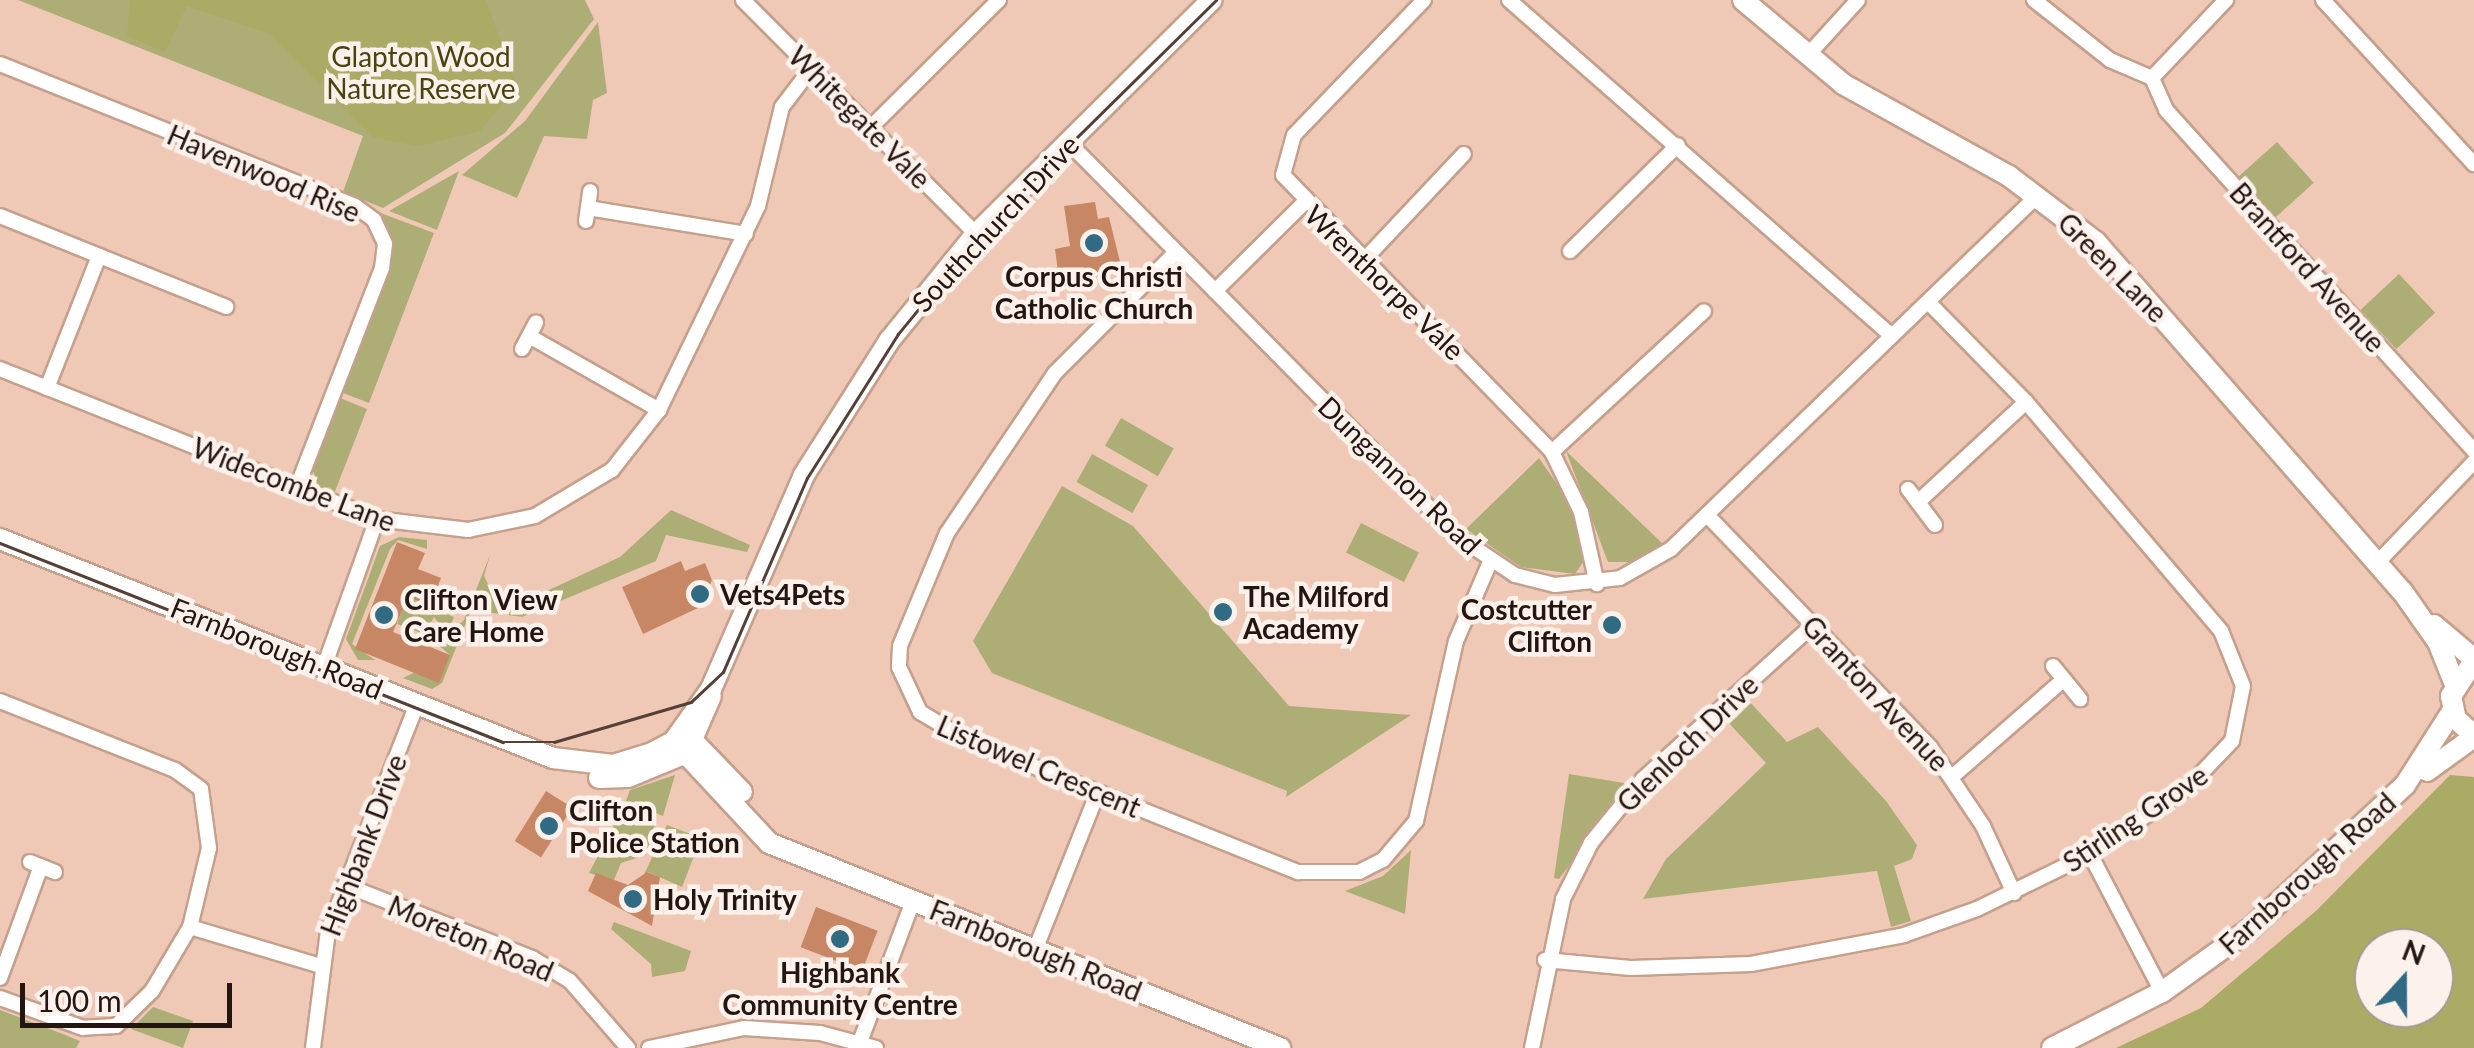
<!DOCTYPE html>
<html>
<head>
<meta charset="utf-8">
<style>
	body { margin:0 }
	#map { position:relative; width:2474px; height:1048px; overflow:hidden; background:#efc9b6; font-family:Lato,sans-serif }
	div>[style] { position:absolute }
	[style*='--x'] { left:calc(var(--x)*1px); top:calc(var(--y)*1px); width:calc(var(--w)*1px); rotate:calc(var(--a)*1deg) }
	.green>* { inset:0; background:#adae75; transform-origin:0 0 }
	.forest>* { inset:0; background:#aaab64 }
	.building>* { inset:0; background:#c78764; transform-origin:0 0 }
	.roads { filter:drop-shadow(2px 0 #c4a08d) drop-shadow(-2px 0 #c4a08d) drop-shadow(0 2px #c4a08d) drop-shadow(0 -2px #c4a08d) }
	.street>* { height:14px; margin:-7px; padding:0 7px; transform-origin:7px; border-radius:7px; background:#fff }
	.secondary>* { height:20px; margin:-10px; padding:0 10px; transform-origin:10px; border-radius:10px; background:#fff }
	.tram>* { height:2.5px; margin:-1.25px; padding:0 1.25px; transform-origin:1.25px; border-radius:1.25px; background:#544037 }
	.dots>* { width:28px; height:28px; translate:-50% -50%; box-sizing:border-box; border:5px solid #fcf1eb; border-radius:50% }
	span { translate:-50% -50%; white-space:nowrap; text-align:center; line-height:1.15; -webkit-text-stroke:9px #fcf1eb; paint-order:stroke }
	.park-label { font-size:28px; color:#46450e }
	.street-label { font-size:28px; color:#23150f }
	.poi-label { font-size:28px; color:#23150f; font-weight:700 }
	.left { translate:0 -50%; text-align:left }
	.right { translate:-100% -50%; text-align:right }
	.north { position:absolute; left:2354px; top:928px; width:100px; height:100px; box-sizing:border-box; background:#fcf1eb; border:2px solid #a59993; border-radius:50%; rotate:21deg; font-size:28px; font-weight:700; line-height:40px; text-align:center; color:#23150f }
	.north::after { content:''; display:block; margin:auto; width:35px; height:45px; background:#306a83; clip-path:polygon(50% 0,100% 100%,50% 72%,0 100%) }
	.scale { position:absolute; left:20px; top:983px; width:212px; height:45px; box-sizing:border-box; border:5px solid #23150f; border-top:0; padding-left:12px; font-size:30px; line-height:35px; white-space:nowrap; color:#23150f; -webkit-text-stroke:8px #fcf1eb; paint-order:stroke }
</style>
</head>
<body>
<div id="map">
	<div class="green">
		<i style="clip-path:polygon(18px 0,585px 0,594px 19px,505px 133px,383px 208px,343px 192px,363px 136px)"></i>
		<i style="clip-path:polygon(598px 22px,607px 93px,593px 100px,587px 139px,544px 136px,517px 198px,462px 175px,525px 121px)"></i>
		<i style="left:2277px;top:142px;width:55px;height:52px;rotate:48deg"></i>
		<i style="clip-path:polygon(459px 171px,437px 230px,389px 211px)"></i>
		<i style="clip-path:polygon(378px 212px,434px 233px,369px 403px,343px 393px,392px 262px)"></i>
		<i style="left:2399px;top:274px;width:53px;height:53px;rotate:47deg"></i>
		<i style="clip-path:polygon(340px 398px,367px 409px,334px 494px,318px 487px,313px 470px)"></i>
		<i style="left:1121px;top:418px;width:61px;height:32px;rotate:30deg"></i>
		<i style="clip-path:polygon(1566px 451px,1664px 545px,1633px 562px,1608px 562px)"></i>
		<i style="left:1092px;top:454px;width:64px;height:32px;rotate:29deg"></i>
		<i style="clip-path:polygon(1539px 458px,1566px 497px,1586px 558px,1575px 574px,1521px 567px,1466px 529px)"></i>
		<i style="clip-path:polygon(1062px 486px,1133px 526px,1289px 706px,1411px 715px,1286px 797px,1287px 791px,992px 673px,973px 641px)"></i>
		<i style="clip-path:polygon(671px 510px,750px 545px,747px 552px,666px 535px,656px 561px,522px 617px,471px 610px,442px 683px,432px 689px,403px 678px,450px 655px,437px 644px,464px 620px,490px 555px,484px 576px,495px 598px,501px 605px,523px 602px,620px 557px)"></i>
		<i style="left:1361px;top:523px;width:65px;height:33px;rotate:27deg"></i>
		<i style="clip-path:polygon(399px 537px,427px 540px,427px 549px,398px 540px,390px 549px,352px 644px,375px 660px,358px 660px,346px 639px,380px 546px)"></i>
		<i style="clip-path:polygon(407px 597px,454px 617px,450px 626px,433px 637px,440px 625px,434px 617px,424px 634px,397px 624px)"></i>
		<i style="clip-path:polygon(1748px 700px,1787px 742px,1818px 727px,1886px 801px,1917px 845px,1912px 859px,1894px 866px,1911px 921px,1891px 927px,1877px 871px,1643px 899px,1666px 859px,1766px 763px,1726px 720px)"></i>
		<i style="clip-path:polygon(1569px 774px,1630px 784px,1559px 879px,1554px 878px)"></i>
		<i style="clip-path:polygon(675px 775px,663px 816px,626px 801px,630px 790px)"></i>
		<i style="clip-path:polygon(623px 808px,656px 820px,646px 855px,621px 863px,614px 880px,589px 873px)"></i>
		<i style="clip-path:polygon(667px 825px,701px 838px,682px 887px,648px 872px,642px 879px)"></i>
		<i style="clip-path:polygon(1411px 850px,1405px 914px,1345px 891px,1383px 876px)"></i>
		<i style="clip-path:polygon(614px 922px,691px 951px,685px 971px,652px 977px,651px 964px,611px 929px)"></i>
		<i style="clip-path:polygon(153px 1007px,193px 1021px,183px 1048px,131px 1029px)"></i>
		<i style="clip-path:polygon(0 1010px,63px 1034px,80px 1041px,76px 1048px,0 1048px)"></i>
	</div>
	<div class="forest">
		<i style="clip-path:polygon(130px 0,486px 0,517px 87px,480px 131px,419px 146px,374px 138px,270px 34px,187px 6px,165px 52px,127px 36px)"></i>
		<i style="clip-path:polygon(evenodd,2450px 775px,2474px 777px,2474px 1048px,2116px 1048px,2201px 1008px,2317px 910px,2450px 775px,2434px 948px,2434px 1008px,2374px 1008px,2374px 948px,2434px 948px)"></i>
	</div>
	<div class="building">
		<i style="clip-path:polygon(1095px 202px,1098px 219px,1109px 217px,1122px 270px,1076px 283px,1059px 279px,1055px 249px,1070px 246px,1064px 206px)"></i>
		<i style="clip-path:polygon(397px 542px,425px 553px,418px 569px,441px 578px,430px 606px,408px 597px,393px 632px,450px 655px,439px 683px,355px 649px)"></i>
		<i style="clip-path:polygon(681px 561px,685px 571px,705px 563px,712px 580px,700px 607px,643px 634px,622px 587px)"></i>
		<i style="left:546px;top:791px;width:31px;height:59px;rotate:32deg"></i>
		<i style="clip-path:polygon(647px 872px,660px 877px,652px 926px,588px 891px,596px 873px,628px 885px)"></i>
		<i style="left:816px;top:907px;width:66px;height:43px;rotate:21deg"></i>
	</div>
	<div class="roads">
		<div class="street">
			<i style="--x:743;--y:0;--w:330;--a:45.1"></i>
			<i style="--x:1424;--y:0;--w:187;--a:133.9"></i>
			<i style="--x:1294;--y:135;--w:41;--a:105.4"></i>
			<i style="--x:1283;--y:175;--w:386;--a:45.8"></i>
			<i style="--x:1552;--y:452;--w:67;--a:64.2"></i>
			<i style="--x:1581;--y:512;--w:74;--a:77.5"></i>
			<i style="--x:1509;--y:0;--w:509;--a:41.26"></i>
			<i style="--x:2034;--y:0;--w:97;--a:38.3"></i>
			<i style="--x:2110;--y:60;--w:46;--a:23.2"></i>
			<i style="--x:2323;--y:0;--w:223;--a:47.4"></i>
			<i style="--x:1808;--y:55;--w:74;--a:-47.7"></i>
			<i style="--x:0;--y:64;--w:382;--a:21.8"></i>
			<i style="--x:355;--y:206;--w:24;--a:36"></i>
			<i style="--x:374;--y:220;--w:26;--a:65"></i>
			<i style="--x:385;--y:244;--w:24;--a:97"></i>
			<i style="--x:382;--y:268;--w:235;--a:111.2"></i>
			<i style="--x:2152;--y:78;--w:35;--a:66"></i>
			<i style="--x:2166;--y:110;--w:460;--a:47.9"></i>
			<i style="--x:2152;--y:78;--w:108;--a:-46.5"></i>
			<i style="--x:870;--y:128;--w:182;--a:-44.8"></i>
			<i style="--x:1068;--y:142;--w:554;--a:45.37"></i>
			<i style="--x:1457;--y:536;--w:70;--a:33.9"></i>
			<i style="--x:1515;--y:575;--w:41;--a:14"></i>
			<i style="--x:1555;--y:585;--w:65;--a:-6.1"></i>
			<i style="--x:1620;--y:578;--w:59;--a:-29.6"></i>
			<i style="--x:1671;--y:549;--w:510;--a:-43.97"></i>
			<i style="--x:588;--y:208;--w:160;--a:9.3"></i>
			<i style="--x:0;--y:216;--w:244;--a:21.9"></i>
			<i style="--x:586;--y:221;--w:30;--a:-82"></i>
			<i style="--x:1570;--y:251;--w:151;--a:-44.5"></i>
			<i style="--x:1176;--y:252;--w:171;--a:135"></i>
			<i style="--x:1055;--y:373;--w:193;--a:124"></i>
			<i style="--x:947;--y:533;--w:122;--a:112.6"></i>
			<i style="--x:900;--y:646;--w:21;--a:93"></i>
			<i style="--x:899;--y:667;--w:50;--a:65"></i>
			<i style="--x:920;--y:712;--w:52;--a:31"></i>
			<i style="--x:965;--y:739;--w:359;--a:21.8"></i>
			<i style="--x:1298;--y:872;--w:61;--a:0"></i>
			<i style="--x:1359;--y:872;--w:27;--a:-27"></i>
			<i style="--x:1383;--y:860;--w:51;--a:-49.8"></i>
			<i style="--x:1416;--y:821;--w:184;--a:-77.5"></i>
			<i style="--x:1456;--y:641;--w:86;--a:-66.7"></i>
			<i style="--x:1363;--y:261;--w:147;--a:-46.7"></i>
			<i style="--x:1215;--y:291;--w:124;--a:-44.7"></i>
			<i style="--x:529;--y:336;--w:150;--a:29.6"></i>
			<i style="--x:522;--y:349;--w:30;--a:-62"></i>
			<i style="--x:0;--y:369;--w:406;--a:21.7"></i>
			<i style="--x:377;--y:519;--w:92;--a:6.9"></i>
			<i style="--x:468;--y:530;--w:68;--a:-11.8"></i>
			<i style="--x:535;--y:516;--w:90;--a:-30.9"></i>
			<i style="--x:612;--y:470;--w:76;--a:-51.9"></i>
			<i style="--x:659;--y:410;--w:227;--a:-64.1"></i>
			<i style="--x:758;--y:206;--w:102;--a:-76.4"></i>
			<i style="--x:782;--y:107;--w:48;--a:-52.7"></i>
			<i style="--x:47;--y:388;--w:142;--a:-68.5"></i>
			<i style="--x:1552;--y:452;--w:207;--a:-42.8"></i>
			<i style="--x:1908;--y:489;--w:45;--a:53.1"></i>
			<i style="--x:1918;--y:502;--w:147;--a:-42.8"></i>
			<i style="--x:1707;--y:515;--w:322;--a:46.1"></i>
			<i style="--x:1930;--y:747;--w:95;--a:56.1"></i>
			<i style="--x:1983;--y:826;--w:74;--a:65.2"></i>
			<i style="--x:2377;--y:563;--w:140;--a:-46.2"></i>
			<i style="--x:2053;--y:666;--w:43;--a:50.7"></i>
			<i style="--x:324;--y:667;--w:157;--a:-70.3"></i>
			<i style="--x:0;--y:701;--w:188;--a:21.5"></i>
			<i style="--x:175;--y:770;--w:32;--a:36"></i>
			<i style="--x:201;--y:789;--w:60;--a:82.3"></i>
			<i style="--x:209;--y:848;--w:81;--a:103.5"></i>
			<i style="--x:190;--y:927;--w:74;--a:120.7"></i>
			<i style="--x:152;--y:991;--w:50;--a:135.8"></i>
			<i style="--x:116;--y:1026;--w:33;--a:177"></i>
			<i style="--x:83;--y:1028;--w:88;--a:-160.1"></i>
			<i style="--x:1953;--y:776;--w:147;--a:-41.1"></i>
			<i style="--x:2090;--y:854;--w:156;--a:62.4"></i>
			<i style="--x:30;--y:862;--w:27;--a:22"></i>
			<i style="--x:345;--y:885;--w:201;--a:21.3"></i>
			<i style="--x:532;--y:958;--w:44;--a:31.2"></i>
			<i style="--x:570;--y:981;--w:89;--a:49.1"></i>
			<i style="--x:190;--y:927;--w:137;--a:16.6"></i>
			<i style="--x:1035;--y:950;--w:170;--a:-68.3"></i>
			<i style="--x:1545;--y:960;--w:86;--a:5.3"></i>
			<i style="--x:1631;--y:968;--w:120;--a:-1.9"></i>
			<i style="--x:1751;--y:964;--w:156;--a:-10.7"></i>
			<i style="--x:1904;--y:935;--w:77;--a:-19.6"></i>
			<i style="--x:1977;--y:909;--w:126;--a:-26"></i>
			<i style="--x:2090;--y:854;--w:120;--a:-34.5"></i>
			<i style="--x:2189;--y:786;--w:62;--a:-46.3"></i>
			<i style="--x:2232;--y:741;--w:56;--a:-78.7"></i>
			<i style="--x:2243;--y:686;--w:59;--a:-111.8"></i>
			<i style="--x:2221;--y:631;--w:301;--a:-130.4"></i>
			<i style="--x:2026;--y:402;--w:140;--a:-134.4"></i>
			<i style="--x:0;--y:978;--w:119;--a:-69.9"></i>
			<i style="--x:860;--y:1042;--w:151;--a:-69.4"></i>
			<i style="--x:313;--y:1048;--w:118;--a:-82.7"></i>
			<i style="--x:328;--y:931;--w:244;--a:-68.6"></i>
			<i style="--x:649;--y:1048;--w:97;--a:-11.9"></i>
			<i style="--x:744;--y:1028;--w:76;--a:3.8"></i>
			<i style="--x:820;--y:1033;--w:58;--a:15"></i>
			<i style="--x:1532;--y:1048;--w:152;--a:-78.2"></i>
			<i style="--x:1563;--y:899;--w:63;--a:-63.4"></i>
			<i style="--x:1591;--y:843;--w:82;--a:-50.9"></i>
			<i style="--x:1643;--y:779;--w:229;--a:-42.2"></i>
		</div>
		<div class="secondary">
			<i style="--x:1743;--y:0;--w:131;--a:40"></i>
			<i style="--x:1843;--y:84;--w:190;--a:29"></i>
			<i style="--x:2009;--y:176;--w:109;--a:37.2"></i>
			<i style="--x:2096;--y:242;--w:464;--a:48.8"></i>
			<i style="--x:2402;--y:591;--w:62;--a:54.8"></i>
			<i style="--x:2438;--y:642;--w:43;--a:68.2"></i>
			<i style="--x:0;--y:539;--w:595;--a:21.6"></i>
			<i style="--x:553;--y:758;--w:60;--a:6.7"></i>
			<i style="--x:613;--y:765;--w:39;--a:-17"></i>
			<i style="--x:650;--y:754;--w:27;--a:-28"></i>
			<i style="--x:674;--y:741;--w:64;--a:-54.6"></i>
			<i style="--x:711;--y:689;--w:233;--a:-66.5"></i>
			<i style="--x:804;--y:475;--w:159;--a:-57.6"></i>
			<i style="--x:889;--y:341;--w:138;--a:-50.9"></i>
			<i style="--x:976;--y:234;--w:332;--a:-44.8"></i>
			<i style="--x:2434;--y:625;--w:52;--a:40.4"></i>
			<i style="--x:2474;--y:661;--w:42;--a:123.3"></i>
			<i style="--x:2451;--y:696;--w:24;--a:78"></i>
			<i style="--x:2456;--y:719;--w:24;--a:42"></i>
			<i style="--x:687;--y:735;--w:79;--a:46"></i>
			<i style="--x:674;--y:741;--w:139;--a:47"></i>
			<i style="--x:769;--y:843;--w:551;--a:21.86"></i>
			<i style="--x:2427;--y:771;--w:58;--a:-35.9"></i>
			<i style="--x:599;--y:778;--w:29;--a:-2"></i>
			<i style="--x:628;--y:777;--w:63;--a:-22.5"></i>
			<i style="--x:686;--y:753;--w:62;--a:-66.3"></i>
			<i style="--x:2052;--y:1048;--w:123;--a:-27"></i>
			<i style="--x:2162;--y:992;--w:108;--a:-35.6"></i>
			<i style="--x:2250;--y:929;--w:212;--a:-42.9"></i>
			<i style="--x:2405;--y:785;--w:89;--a:-57.4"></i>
		</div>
	</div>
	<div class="tram">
		<i style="--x:0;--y:543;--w:541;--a:21.59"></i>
		<i style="--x:503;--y:742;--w:51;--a:0"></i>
		<i style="--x:554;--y:742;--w:143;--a:-16.3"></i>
		<i style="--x:691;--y:702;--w:44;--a:-43.2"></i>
		<i style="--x:723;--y:672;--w:211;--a:-66.6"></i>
		<i style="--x:807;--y:478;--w:170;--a:-57.7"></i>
		<i style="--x:898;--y:334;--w:139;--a:-50.6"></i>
		<i style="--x:986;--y:227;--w:323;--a:-44.6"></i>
	</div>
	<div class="dots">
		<i style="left:1094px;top:243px;background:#306a83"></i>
		<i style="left:700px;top:594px;background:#306a83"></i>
		<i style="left:1223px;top:612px;background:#306a83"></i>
		<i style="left:384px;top:615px;background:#306a83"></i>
		<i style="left:1612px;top:625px;background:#306a83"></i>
		<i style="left:549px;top:826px;background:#306a83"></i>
		<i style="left:633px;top:899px;background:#306a83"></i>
		<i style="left:840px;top:939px;background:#306a83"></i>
	</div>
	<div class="park-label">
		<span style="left:421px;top:72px">Glapton Wood<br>Nature Reserve</span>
	</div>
	<div class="street-label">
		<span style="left:860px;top:117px;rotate:45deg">Whitegate Vale</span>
		<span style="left:264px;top:173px;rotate:23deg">Havenwood Rise</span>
		<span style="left:995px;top:223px;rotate:-47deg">Southchurch Drive</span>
		<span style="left:2113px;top:267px;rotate:45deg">Green Lane</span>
		<span style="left:2308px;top:267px;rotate:48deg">Brantford Avenue</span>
		<span style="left:1385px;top:282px;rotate:44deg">Wrenthorpe Vale</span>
		<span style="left:1400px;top:475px;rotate:44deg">Dungannon Road</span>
		<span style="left:294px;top:484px;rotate:21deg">Widecombe Lane</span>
		<span style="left:277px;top:648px;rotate:22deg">Farnborough Road</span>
		<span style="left:1876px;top:693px;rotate:47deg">Granton Avenue</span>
		<span style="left:1687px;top:743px;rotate:-44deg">Glenloch Drive</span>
		<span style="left:1039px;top:766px;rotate:23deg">Listowel Crescent</span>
		<span style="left:2135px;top:818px;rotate:-34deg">Stirling Grove</span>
		<span style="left:363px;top:845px;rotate:-69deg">Highbank Drive</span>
		<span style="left:2307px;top:873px;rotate:-42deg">Farnborough Road</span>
		<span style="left:471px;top:938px;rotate:23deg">Moreton Road</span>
		<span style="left:1036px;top:950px;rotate:22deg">Farnborough Road</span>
	</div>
	<div class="poi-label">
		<span style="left:1094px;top:292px">Corpus Christi<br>Catholic Church</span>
		<span class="left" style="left:720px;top:594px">Vets4Pets</span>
		<span class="left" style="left:1243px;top:612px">The Milford<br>Academy</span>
		<span class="left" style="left:404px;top:615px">Clifton View<br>Care Home</span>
		<span class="right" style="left:1592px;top:625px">Costcutter<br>Clifton</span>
		<span class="left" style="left:569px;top:826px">Clifton<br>Police Station</span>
		<span class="left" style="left:653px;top:899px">Holy Trinity</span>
		<span style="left:840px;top:988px">Highbank<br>Community Centre</span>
	</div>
	<div class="north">N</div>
	<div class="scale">100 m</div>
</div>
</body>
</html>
